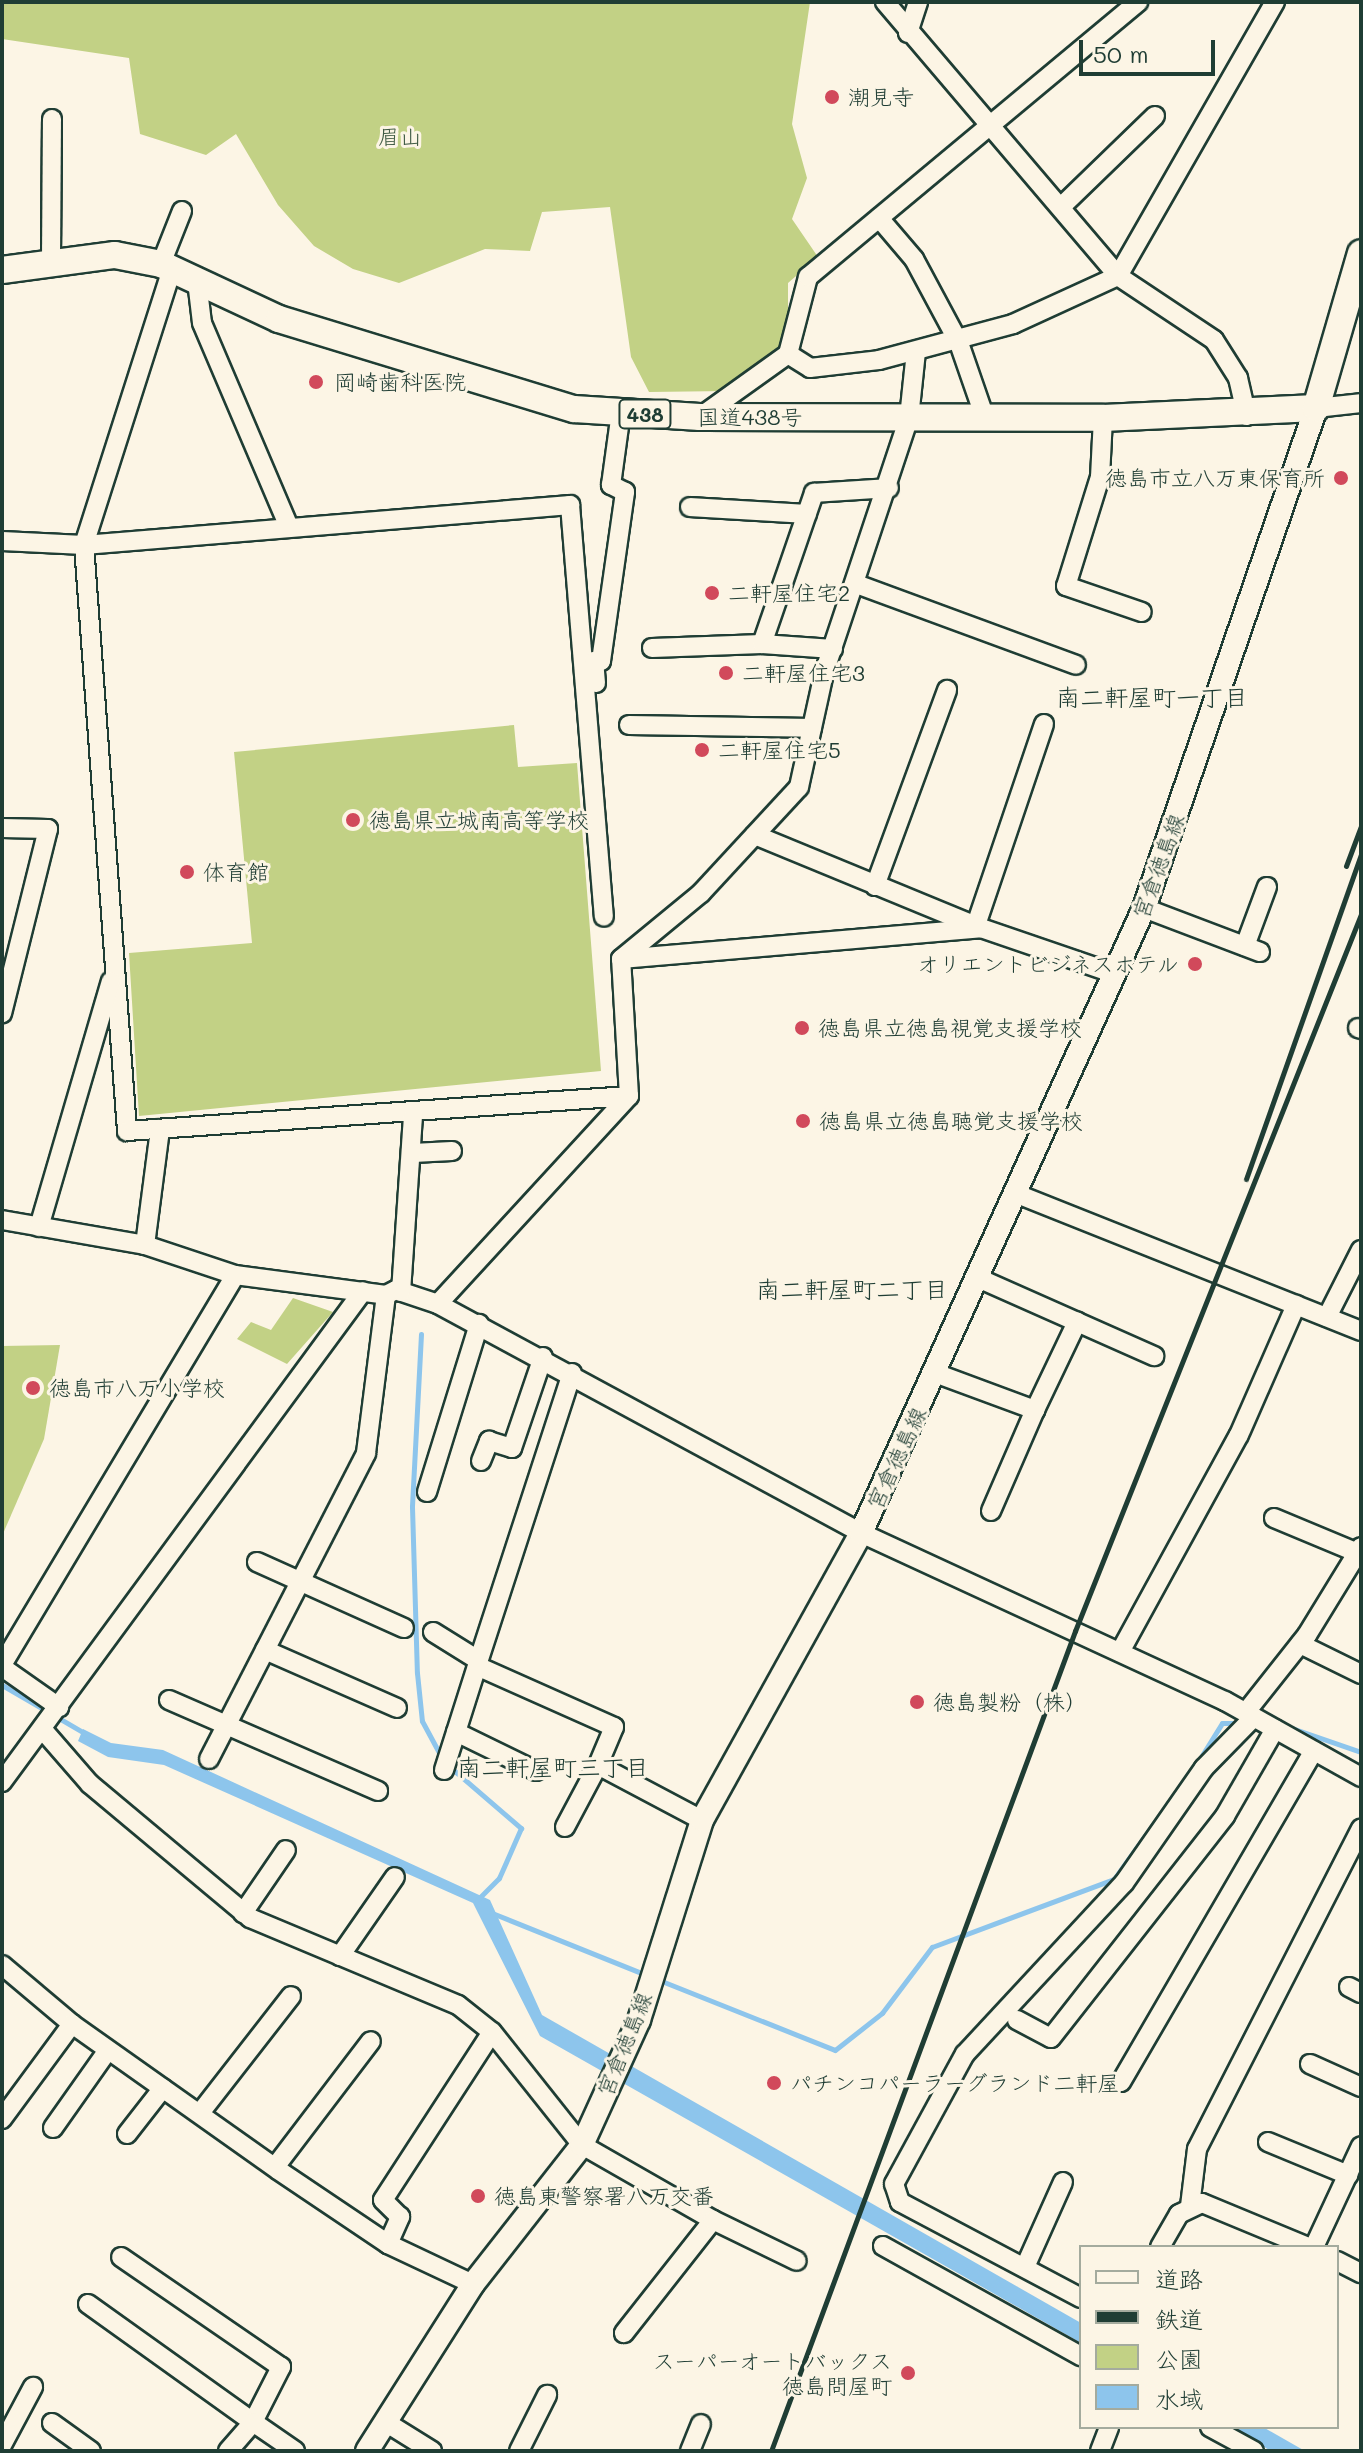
<!DOCTYPE html>
<html>
<head>
<meta charset="utf-8">
<style>
	body { margin:0 }
	#map { position:relative; width:1363px; height:2453px; overflow:hidden; background:#fcf5e5; font-family:Mali,"Klee One",sans-serif }
	div>[style] { position:absolute }
	[style*='--x'] { left:calc(var(--x)*1px); top:calc(var(--y)*1px); width:calc(var(--w)*1px); rotate:calc(var(--a)*1deg) }
	.green>* { inset:0; background:#c2d185 }
	.water>* { inset:0; background:#8dc5ec }
	.stream>* { height:5px; margin:-2.5px; padding:0 2.5px; transform-origin:2.5px; border-radius:2.5px; background:#8dc5ec }
	.roads { filter:drop-shadow(2px 0 #1f3d34) drop-shadow(-2px 0 #1f3d34) drop-shadow(0 2px #1f3d34) drop-shadow(0 -2px #1f3d34) }
	.minor>* { height:18px; margin:-9px; padding:0 9px; transform-origin:9px; border-radius:9px; background:#fcf5e5 }
	.major>* { height:22px; margin:-11px; padding:0 11px; transform-origin:11px; border-radius:11px; background:#fcf5e5 }
	.highway>* { height:26px; margin:-13px; padding:0 13px; transform-origin:13px; border-radius:13px; background:#fcf5e5 }
	.rail>* { height:5px; margin:-2.5px; padding:0 2.5px; transform-origin:2.5px; border-radius:2.5px; background:#1f3d34 }
	.dots>* { width:22px; height:22px; translate:-50% -50%; box-sizing:border-box; border:4px solid #fcf5e5; border-radius:50% }
	span { translate:-50% -50%; white-space:nowrap; text-align:center; line-height:1.15; -webkit-text-stroke:6px #fcf5e5; paint-order:stroke }
	.shield-label span { padding:2px 6px; background:#fcf5e5; border:2px solid; border-radius:6px; -webkit-text-stroke-width:0 }
	.shield-label { font-size:20px; color:#1f3d34; font-weight:700 }
	.poi-label { font-size:22px; color:#1f3d34 }
	.left { translate:0 -50%; text-align:left }
	.right { translate:-100% -50%; text-align:right }
	.park-label { font-size:22px; color:#405b44 }
	.street-label { font-size:22px; color:#1f3d34 }
	.neighbourhood-label { font-size:24px; color:#1f3d34 }
	.frame { position:absolute; inset:0; border:4px solid #1f3d34; pointer-events:none }
	.legend { position:absolute; left:1079px; top:2245px; width:260px; height:184px; box-sizing:border-box; background:#fcf5e5; border:2px solid #a4ab9e; margin:0; padding:10px 14px; list-style:none; font-size:24px; color:#1f3d34 }
	.legend li { display:flex; align-items:center; gap:16px; height:40px }
	.legend b { width:40px; border:2px solid #a4ab9e }
	.scale { position:absolute; left:1079px; top:40px; width:136px; height:36px; box-sizing:border-box; border:4px solid #1f3d34; border-top:0; padding-left:10px; font-size:24px; line-height:28px; white-space:nowrap; color:#1f3d34; -webkit-text-stroke:6px #fcf5e5; paint-order:stroke }
</style>
</head>
<body>
<div id="map">
	<div class="green">
		<i style="clip-path:polygon(2px 2px,810px 2px,792px 124px,807px 178px,792px 219px,818px 257px,788px 283px,788px 345px,727px 391px,649px 392px,631px 357px,610px 207px,542px 212px,530px 251px,485px 249px,399px 283px,353px 269px,314px 246px,278px 205px,236px 134px,206px 155px,140px 134px,129px 58px,2px 39px)"></i>
		<i style="clip-path:polygon(514px 725px,518px 767px,577px 763px,601px 1071px,139px 1116px,129px 953px,252px 943px,234px 752px)"></i>
		<i style="clip-path:polygon(293px 1298px,333px 1312px,287px 1364px,237px 1339px,251px 1322px,271px 1330px)"></i>
		<i style="clip-path:polygon(60px 1345px,44px 1439px,2px 1536px,2px 1346px)"></i>
	</div>
	<div class="water">
		<i style="clip-path:polygon(83px 1729px,111px 1743px,163px 1750px,490px 1900px,542px 2015px,1081px 2323px,1081px 2343px,540px 2036px,473px 1903px,164px 1765px,108px 1757px,78px 1741px)"></i>
		<i style="clip-path:polygon(1229px 2427px,1263px 2427px,1305px 2451px,1271px 2451px)"></i>
	</div>
	<div class="stream">
		<i style="--x:421;--y:1334;--w:173;--a:93"></i>
		<i style="--x:412;--y:1507;--w:166;--a:88.3"></i>
		<i style="--x:417;--y:1673;--w:48;--a:84.1"></i>
		<i style="--x:422;--y:1721;--w:44;--a:61.7"></i>
		<i style="--x:2;--y:1685;--w:99;--a:30.2"></i>
		<i style="--x:1280;--y:1724;--w:86;--a:19.1"></i>
		<i style="--x:1196;--y:1765;--w:49;--a:-58.2"></i>
		<i style="--x:1222;--y:1723;--w:20;--a:0"></i>
		<i style="--x:450;--y:1767;--w:94;--a:40.7"></i>
		<i style="--x:521;--y:1828;--w:55;--a:113.7"></i>
		<i style="--x:499;--y:1878;--w:31;--a:135"></i>
		<i style="--x:492;--y:1913;--w:166;--a:21.9"></i>
		<i style="--x:659;--y:1980;--w:189;--a:21.7"></i>
		<i style="--x:835;--y:2050;--w:60;--a:-38.2"></i>
		<i style="--x:882;--y:2013;--w:83;--a:-52.9"></i>
		<i style="--x:932;--y:1947;--w:194;--a:-20.5"></i>
		<i style="--x:1114;--y:1879;--w:122;--a:-54.4"></i>
	</div>
	<div class="roads">
		<div class="minor">
			<i style="--x:885;--y:2;--w:360;--a:49.6"></i>
			<i style="--x:1118;--y:276;--w:316;--a:-60.2"></i>
			<i style="--x:908;--y:33;--w:33;--a:-72"></i>
			<i style="--x:1063;--y:205;--w:128;--a:-44.1"></i>
			<i style="--x:879;--y:218;--w:54;--a:49.5"></i>
			<i style="--x:914;--y:259;--w:95;--a:61.8"></i>
			<i style="--x:959;--y:343;--w:79;--a:70.9"></i>
			<i style="--x:51;--y:260;--w:141;--a:-89.6"></i>
			<i style="--x:161;--y:264;--w:57;--a:-68.4"></i>
			<i style="--x:172;--y:269;--w:290;--a:107.7"></i>
			<i style="--x:84;--y:545;--w:588;--a:85.8"></i>
			<i style="--x:127;--y:1131;--w:503;--a:-3.99"></i>
			<i style="--x:629;--y:1096;--w:282;--a:132.6"></i>
			<i style="--x:197;--y:281;--w:42;--a:83.2"></i>
			<i style="--x:202;--y:323;--w:222;--a:66.9"></i>
			<i style="--x:788;--y:354;--w:26;--a:32"></i>
			<i style="--x:810;--y:368;--w:69;--a:-6.6"></i>
			<i style="--x:879;--y:360;--w:139;--a:-15"></i>
			<i style="--x:1013;--y:324;--w:115;--a:-24.6"></i>
			<i style="--x:1118;--y:276;--w:115;--a:33.7"></i>
			<i style="--x:1214;--y:340;--w:45;--a:57.7"></i>
			<i style="--x:1238;--y:378;--w:39;--a:77"></i>
			<i style="--x:1316;--y:408;--w:45;--a:-6.3"></i>
			<i style="--x:700;--y:417;--w:108;--a:-35.6"></i>
			<i style="--x:788;--y:354;--w:80;--a:-75.4"></i>
			<i style="--x:808;--y:277;--w:430;--a:-39.8"></i>
			<i style="--x:1103;--y:418;--w:59;--a:92.9"></i>
			<i style="--x:1100;--y:477;--w:114;--a:107.3"></i>
			<i style="--x:1066;--y:586;--w:80;--a:18.9"></i>
			<i style="--x:690;--y:507;--w:117;--a:3.4"></i>
			<i style="--x:2;--y:541;--w:82;--a:2.8"></i>
			<i style="--x:84;--y:545;--w:488;--a:-4.7"></i>
			<i style="--x:570;--y:505;--w:413;--a:85.3"></i>
			<i style="--x:859;--y:585;--w:231;--a:20.2"></i>
			<i style="--x:652;--y:648;--w:110;--a:-2.1"></i>
			<i style="--x:833;--y:649;--w:71;--a:-176"></i>
			<i style="--x:762;--y:644;--w:160;--a:-71"></i>
			<i style="--x:814;--y:493;--w:75;--a:-3.8"></i>
			<i style="--x:596;--y:683;--w:22;--a:-95"></i>
			<i style="--x:594;--y:661;--w:7;--a:0"></i>
			<i style="--x:601;--y:661;--w:171;--a:-81.9"></i>
			<i style="--x:625;--y:492;--w:16;--a:-153"></i>
			<i style="--x:611;--y:485;--w:74;--a:-82.2"></i>
			<i style="--x:629;--y:725;--w:183;--a:0.9"></i>
			<i style="--x:2;--y:828;--w:46;--a:1.2"></i>
			<i style="--x:48;--y:829;--w:190;--a:104"></i>
			<i style="--x:755;--y:835;--w:244;--a:22.4"></i>
			<i style="--x:875;--y:886;--w:209;--a:-69.8"></i>
			<i style="--x:1144;--y:908;--w:124;--a:20.8"></i>
			<i style="--x:977;--y:922;--w:209;--a:-71.3"></i>
			<i style="--x:1245;--y:946;--w:63;--a:-69.6"></i>
			<i style="--x:621;--y:959;--w:361;--a:-4.9"></i>
			<i style="--x:981;--y:928;--w:142;--a:18.9"></i>
			<i style="--x:1358;--y:1028;--w:3;--a:18"></i>
			<i style="--x:629;--y:1096;--w:137;--a:-93.3"></i>
			<i style="--x:621;--y:959;--w:104;--a:-39.5"></i>
			<i style="--x:701;--y:893;--w:144;--a:-47.2"></i>
			<i style="--x:799;--y:787;--w:117;--a:-77.6"></i>
			<i style="--x:824;--y:673;--w:269;--a:-71.6"></i>
			<i style="--x:909;--y:418;--w:67;--a:-84"></i>
			<i style="--x:413;--y:1153;--w:39;--a:-3"></i>
			<i style="--x:1017;--y:1194;--w:370;--a:21.7"></i>
			<i style="--x:2;--y:1220;--w:145;--a:9.9"></i>
			<i style="--x:145;--y:1245;--w:95;--a:18.4"></i>
			<i style="--x:235;--y:1275;--w:152;--a:7.5"></i>
			<i style="--x:386;--y:1295;--w:11;--a:-27"></i>
			<i style="--x:396;--y:1290;--w:44;--a:18.4"></i>
			<i style="--x:438;--y:1304;--w:481;--a:28.4"></i>
			<i style="--x:861;--y:1533;--w:401;--a:24.8"></i>
			<i style="--x:1225;--y:1701;--w:156;--a:29.2"></i>
			<i style="--x:39;--y:1227;--w:256;--a:-73.7"></i>
			<i style="--x:145;--y:1245;--w:117;--a:-82.6"></i>
			<i style="--x:978;--y:1278;--w:193;--a:23.9"></i>
			<i style="--x:401;--y:1292;--w:178;--a:-86.1"></i>
			<i style="--x:1327;--y:1317;--w:75;--a:-63.1"></i>
			<i style="--x:572;--y:1373;--w:308;--a:108"></i>
			<i style="--x:477;--y:1666;--w:150;--a:24"></i>
			<i style="--x:614;--y:1727;--w:41;--a:112.8"></i>
			<i style="--x:598;--y:1765;--w:118;--a:27.9"></i>
			<i style="--x:935;--y:1373;--w:107;--a:20.3"></i>
			<i style="--x:1035;--y:1410;--w:98;--a:-64.5"></i>
			<i style="--x:481;--y:1461;--w:22;--a:-68"></i>
			<i style="--x:489;--y:1441;--w:24;--a:17"></i>
			<i style="--x:512;--y:1448;--w:96;--a:-71.2"></i>
			<i style="--x:427;--y:1492;--w:176;--a:-72.8"></i>
			<i style="--x:991;--y:1511;--w:110;--a:-66.5"></i>
			<i style="--x:1274;--y:1518;--w:91;--a:22.6"></i>
			<i style="--x:257;--y:1562;--w:161;--a:24.2"></i>
			<i style="--x:433;--y:1632;--w:53;--a:31.9"></i>
			<i style="--x:1300;--y:1644;--w:68;--a:26.2"></i>
			<i style="--x:265;--y:1650;--w:144;--a:23.7"></i>
			<i style="--x:1120;--y:1652;--w:247;--a:-61.3"></i>
			<i style="--x:1239;--y:1435;--w:142;--a:-66.3"></i>
			<i style="--x:2;--y:1665;--w:454;--a:-59.1"></i>
			<i style="--x:2;--y:1667;--w:70;--a:35.1"></i>
			<i style="--x:169;--y:1700;--w:228;--a:23.5"></i>
			<i style="--x:1246;--y:1712;--w:98;--a:-51.6"></i>
			<i style="--x:1307;--y:1635;--w:103;--a:-58.5"></i>
			<i style="--x:43;--y:1730;--w:72;--a:49"></i>
			<i style="--x:90;--y:1784;--w:209;--a:39.9"></i>
			<i style="--x:250;--y:1918;--w:225;--a:22.7"></i>
			<i style="--x:458;--y:2005;--w:43;--a:38.5"></i>
			<i style="--x:492;--y:2032;--w:144;--a:51.5"></i>
			<i style="--x:582;--y:2145;--w:151;--a:29.8"></i>
			<i style="--x:713;--y:2220;--w:144;--a:128.2"></i>
			<i style="--x:456;--y:1732;--w:89;--a:26"></i>
			<i style="--x:209;--y:1759;--w:344;--a:-62.8"></i>
			<i style="--x:366;--y:1453;--w:159;--a:-82.8"></i>
			<i style="--x:444;--y:1770;--w:109;--a:-72.4"></i>
			<i style="--x:2;--y:1782;--w:609;--a:-53.68"></i>
			<i style="--x:565;--y:1827;--w:70;--a:-62"></i>
			<i style="--x:243;--y:1913;--w:76;--a:-55.7"></i>
			<i style="--x:340;--y:1956;--w:96;--a:-55.2"></i>
			<i style="--x:2;--y:1965;--w:92;--a:40.1"></i>
			<i style="--x:72;--y:2024;--w:252;--a:35.3"></i>
			<i style="--x:278;--y:2170;--w:133;--a:33.9"></i>
			<i style="--x:388;--y:2244;--w:94;--a:25.2"></i>
			<i style="--x:1349;--y:1987;--w:13;--a:27"></i>
			<i style="--x:1017;--y:2020;--w:38;--a:28"></i>
			<i style="--x:1051;--y:2038;--w:282;--a:-51.9"></i>
			<i style="--x:1225;--y:1816;--w:100;--a:-60.1"></i>
			<i style="--x:1310;--y:2064;--w:56;--a:24.3"></i>
			<i style="--x:1121;--y:2082;--w:383;--a:-59.8"></i>
			<i style="--x:200;--y:2113;--w:148;--a:-52.1"></i>
			<i style="--x:2;--y:2119;--w:118;--a:-53.6"></i>
			<i style="--x:53;--y:2128;--w:95;--a:-54.8"></i>
			<i style="--x:127;--y:2134;--w:58;--a:-52"></i>
			<i style="--x:1268;--y:2142;--w:87;--a:22.4"></i>
			<i style="--x:275;--y:2167;--w:158;--a:-52.7"></i>
			<i style="--x:1190;--y:2206;--w:57;--a:-83"></i>
			<i style="--x:1197;--y:2149;--w:360;--a:-62.9"></i>
			<i style="--x:713;--y:2220;--w:93;--a:26"></i>
			<i style="--x:388;--y:2244;--w:30;--a:-66"></i>
			<i style="--x:400;--y:2217;--w:24;--a:-135"></i>
			<i style="--x:383;--y:2200;--w:200;--a:-57"></i>
			<i style="--x:883;--y:2246;--w:227;--a:29.1"></i>
			<i style="--x:1160;--y:2247;--w:38;--a:-60"></i>
			<i style="--x:1179;--y:2214;--w:25;--a:-26"></i>
			<i style="--x:1202;--y:2203;--w:115;--a:22.5"></i>
			<i style="--x:1314;--y:2247;--w:111;--a:-65"></i>
			<i style="--x:1337;--y:2261;--w:27;--a:27"></i>
			<i style="--x:1025;--y:2267;--w:93;--a:-65.9"></i>
			<i style="--x:1081;--y:2298;--w:205;--a:-152.1"></i>
			<i style="--x:900;--y:2202;--w:19;--a:-108"></i>
			<i style="--x:894;--y:2184;--w:148;--a:-61.4"></i>
			<i style="--x:965;--y:2054;--w:233;--a:-47.1"></i>
			<i style="--x:1124;--y:1883;--w:140;--a:-55.2"></i>
			<i style="--x:1204;--y:1768;--w:71;--a:-45.6"></i>
			<i style="--x:88;--y:2304;--w:203;--a:35.6"></i>
			<i style="--x:253;--y:2422;--w:62;--a:-63"></i>
			<i style="--x:281;--y:2367;--w:194;--a:-145.5"></i>
			<i style="--x:52;--y:2423;--w:48;--a:35.7"></i>
			<i style="--x:387;--y:2423;--w:53;--a:31.9"></i>
			<i style="--x:1210;--y:2427;--w:50;--a:28.6"></i>
			<i style="--x:2;--y:2445;--w:66;--a:-61.9"></i>
			<i style="--x:228;--y:2451;--w:38;--a:-49"></i>
			<i style="--x:253;--y:2422;--w:51;--a:34.6"></i>
			<i style="--x:519;--y:2451;--w:63;--a:-63.4"></i>
			<i style="--x:690;--y:2451;--w:29;--a:-68"></i>
			<i style="--x:1100;--y:2451;--w:26;--a:-69"></i>
		</div>
		<div class="major">
			<i style="--x:367;--y:2451;--w:198;--a:-57.6"></i>
			<i style="--x:473;--y:2284;--w:177;--a:-51.9"></i>
			<i style="--x:582;--y:2145;--w:137;--a:-65.5"></i>
			<i style="--x:639;--y:2020;--w:210;--a:-72.5"></i>
			<i style="--x:702;--y:1820;--w:328;--a:-61"></i>
			<i style="--x:861;--y:1533;--w:686;--a:-65.64"></i>
			<i style="--x:1144;--y:908;--w:529;--a:-71.02"></i>
		</div>
		<div class="highway">
			<i style="--x:2;--y:270;--w:114;--a:-7.6"></i>
			<i style="--x:115;--y:255;--w:47;--a:11.1"></i>
			<i style="--x:161;--y:264;--w:130;--a:25"></i>
			<i style="--x:279;--y:319;--w:308;--a:17"></i>
			<i style="--x:574;--y:409;--w:126;--a:3.6"></i>
			<i style="--x:700;--y:417;--w:403;--a:0.1"></i>
			<i style="--x:1103;--y:418;--w:213;--a:-2.7"></i>
			<i style="--x:1316;--y:408;--w:161;--a:-73.8"></i>
		</div>
	</div>
	<div class="rail">
		<i style="--x:1346;--y:866;--w:43;--a:-69.4"></i>
		<i style="--x:1246;--y:1179;--w:344;--a:-70.5"></i>
		<i style="--x:771;--y:2451;--w:875;--a:-69.66"></i>
		<i style="--x:1075;--y:1631;--w:772;--a:-68.25"></i>
	</div>
	<div class="dots">
		<i style="left:832px;top:97px;background:#d1495b"></i>
		<i style="left:316px;top:382px;background:#d1495b"></i>
		<i style="left:1341px;top:478px;background:#d1495b"></i>
		<i style="left:712px;top:593px;background:#d1495b"></i>
		<i style="left:726px;top:673px;background:#d1495b"></i>
		<i style="left:702px;top:750px;background:#d1495b"></i>
		<i style="left:353px;top:820px;background:#d1495b"></i>
		<i style="left:187px;top:872px;background:#d1495b"></i>
		<i style="left:1195px;top:964px;background:#d1495b"></i>
		<i style="left:802px;top:1028px;background:#d1495b"></i>
		<i style="left:803px;top:1121px;background:#d1495b"></i>
		<i style="left:33px;top:1388px;background:#d1495b"></i>
		<i style="left:917px;top:1702px;background:#d1495b"></i>
		<i style="left:774px;top:2083px;background:#d1495b"></i>
		<i style="left:478px;top:2196px;background:#d1495b"></i>
		<i style="left:908px;top:2373px;background:#d1495b"></i>
	</div>
	<div class="shield-label">
		<span style="left:645px;top:414px">438</span>
	</div>
	<div class="poi-label">
		<span class="left" style="left:848px;top:97px">潮見寺</span>
		<span class="left" style="left:334px;top:382px">岡崎歯科医院</span>
		<span class="right" style="left:1325px;top:478px">徳島市立八万東保育所</span>
		<span class="left" style="left:728px;top:593px">二軒屋住宅2</span>
		<span class="left" style="left:742px;top:673px">二軒屋住宅3</span>
		<span class="left" style="left:718px;top:750px">二軒屋住宅5</span>
		<span class="left" style="left:369px;top:820px">徳島県立城南高等学校</span>
		<span class="left" style="left:203px;top:872px">体育館</span>
		<span class="right" style="left:1179px;top:964px">オリエントビジネスホテル</span>
		<span class="left" style="left:818px;top:1028px">徳島県立徳島視覚支援学校</span>
		<span class="left" style="left:819px;top:1121px">徳島県立徳島聴覚支援学校</span>
		<span class="left" style="left:49px;top:1388px">徳島市八万小学校</span>
		<span class="left" style="left:933px;top:1702px">徳島製粉（株）</span>
		<span class="left" style="left:790px;top:2083px">パチンコパーラーグランド二軒屋</span>
		<span class="left" style="left:494px;top:2196px">徳島東警察署八万交番</span>
		<span class="right" style="left:892px;top:2373px">スーパーオートバックス<br>徳島問屋町</span>
	</div>
	<div class="park-label">
		<span style="left:400px;top:137px">眉山</span>
	</div>
	<div class="street-label">
		<span style="left:750px;top:417px">国道438号</span>
		<span style="left:1158px;top:866px;rotate:-70deg">宮倉徳島線</span>
		<span style="left:896px;top:1458px;rotate:-65deg">宮倉徳島線</span>
		<span style="left:624px;top:2044px;rotate:-68deg">宮倉徳島線</span>
	</div>
	<div class="neighbourhood-label">
		<span style="left:1152px;top:697px">南二軒屋町一丁目</span>
		<span style="left:852px;top:1289px">南二軒屋町二丁目</span>
		<span style="left:553px;top:1767px">南二軒屋町三丁目</span>
	</div>
	<div class="frame"></div>
	<ul class="legend">
	<li><b style="height:10px;background:#fcf5e5"></b>道路</li>
	<li><b style="height:10px;background:#1f3d34"></b>鉄道</li>
	<li><b style="height:22px;background:#c2d185"></b>公園</li>
	<li><b style="height:22px;background:#8dc5ec"></b>水域</li>
	</ul>
	<div class="scale">50 m</div>
</div>
</body>
</html>
